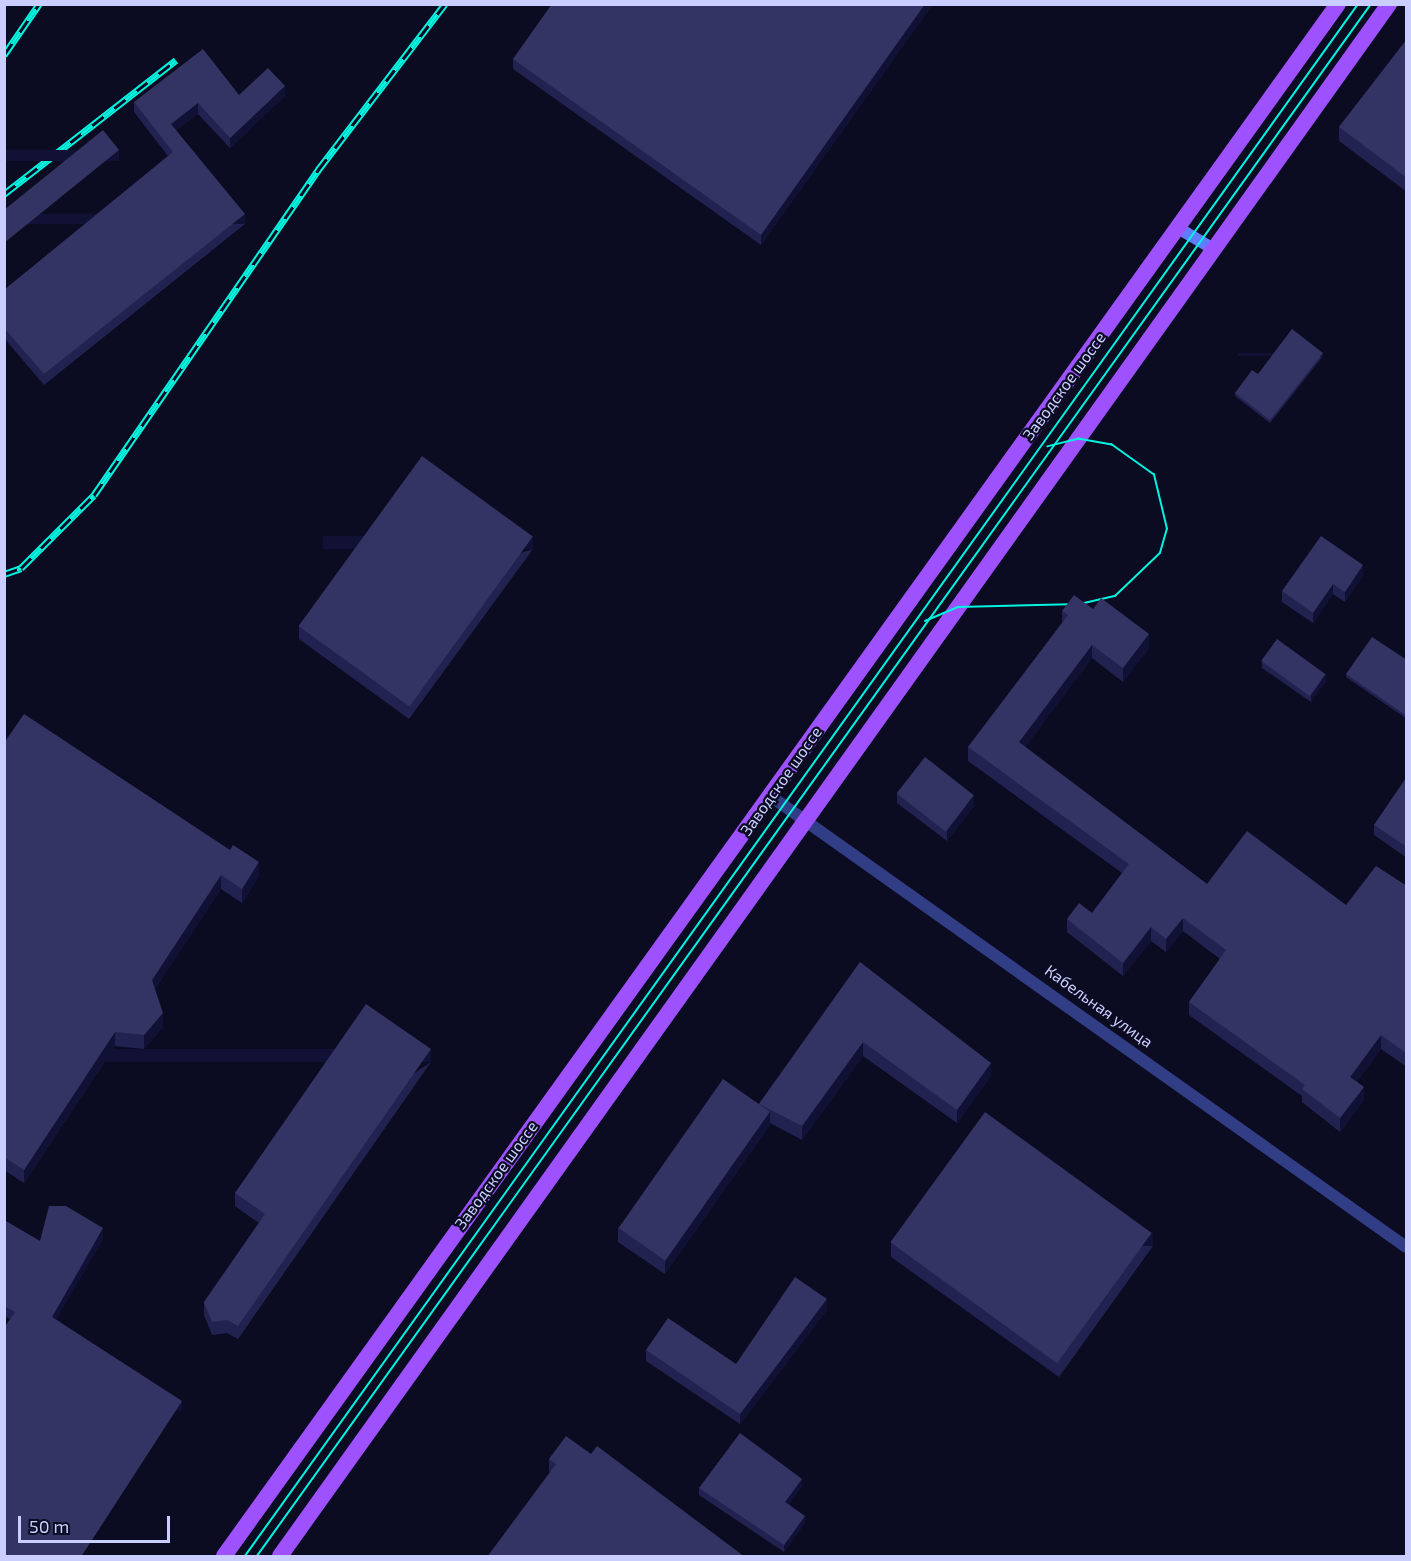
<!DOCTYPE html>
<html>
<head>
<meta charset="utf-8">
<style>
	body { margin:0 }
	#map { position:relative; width:1411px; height:1561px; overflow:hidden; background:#0b0b21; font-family:"Exo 2",sans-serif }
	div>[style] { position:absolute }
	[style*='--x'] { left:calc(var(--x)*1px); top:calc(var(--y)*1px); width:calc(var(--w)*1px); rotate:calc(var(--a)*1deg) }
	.minor>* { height:12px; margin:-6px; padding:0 6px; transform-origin:6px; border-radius:6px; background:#313d85 }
	.secondary>* { height:12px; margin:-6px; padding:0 6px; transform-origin:6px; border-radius:6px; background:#617bff }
	.primary>* { height:16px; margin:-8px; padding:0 8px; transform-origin:8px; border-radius:8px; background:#9e51ff }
	.tram>* { height:1.5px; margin:-0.75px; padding:0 0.75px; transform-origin:0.75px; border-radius:0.75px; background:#00f5e0 }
	.rail>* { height:7px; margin-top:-3.5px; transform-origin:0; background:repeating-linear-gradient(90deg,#0b0b21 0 14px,#00f5e0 0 28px); box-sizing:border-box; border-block:2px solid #00f5e0 }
	.wall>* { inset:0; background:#222251 }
	.shaded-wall>* { inset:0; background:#111136; transform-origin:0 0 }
	.building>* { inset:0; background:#343464; transform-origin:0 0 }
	span { translate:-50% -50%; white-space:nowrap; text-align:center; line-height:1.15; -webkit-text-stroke:4.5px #0b0b21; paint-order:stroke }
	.street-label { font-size:16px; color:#caceff }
	.frame { position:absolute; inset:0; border:6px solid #caceff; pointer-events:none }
	.scale { position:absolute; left:18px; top:1516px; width:152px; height:27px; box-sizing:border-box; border:3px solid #caceff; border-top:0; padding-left:8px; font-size:18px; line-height:21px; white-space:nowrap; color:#caceff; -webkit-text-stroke:4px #0b0b21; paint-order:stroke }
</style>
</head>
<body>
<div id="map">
	<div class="minor">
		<i style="--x:769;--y:795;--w:781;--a:35.36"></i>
	</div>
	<div class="secondary">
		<i style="--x:1178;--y:228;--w:43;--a:30.7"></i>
	</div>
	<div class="primary">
		<i style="--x:224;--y:1556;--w:1910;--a:-54.33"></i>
		<i style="--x:280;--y:1556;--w:1908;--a:-54.45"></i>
	</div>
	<div class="tram">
		<i style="--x:925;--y:621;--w:36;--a:-23"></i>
		<i style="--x:958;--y:607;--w:122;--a:-1.4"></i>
		<i style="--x:1080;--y:604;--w:36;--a:-13"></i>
		<i style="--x:1115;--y:596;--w:62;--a:-43.7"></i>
		<i style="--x:1160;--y:553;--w:25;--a:-74"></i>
		<i style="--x:1167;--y:529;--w:56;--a:-103.5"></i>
		<i style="--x:1154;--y:475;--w:52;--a:-144.5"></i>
		<i style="--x:1112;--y:445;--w:34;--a:-170"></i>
		<i style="--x:1079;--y:439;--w:32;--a:166"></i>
		<i style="--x:245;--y:1556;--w:1910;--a:-54.35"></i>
		<i style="--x:257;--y:1556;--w:1910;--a:-54.33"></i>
	</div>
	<div class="rail">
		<i style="--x:4;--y:55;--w:62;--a:-55.5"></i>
		<i style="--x:4;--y:194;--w:218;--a:-37.9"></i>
		<i style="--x:4;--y:574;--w:18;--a:-19"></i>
		<i style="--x:21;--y:568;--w:103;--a:-45"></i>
		<i style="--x:94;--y:495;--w:395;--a:-55.4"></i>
		<i style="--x:318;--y:170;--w:209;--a:-52.6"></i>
	</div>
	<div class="wall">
		<i style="clip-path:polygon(552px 4px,933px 4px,761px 245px,513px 69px,513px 59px)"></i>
		<i style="clip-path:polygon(1407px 39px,1407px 192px,1339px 141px,1339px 127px)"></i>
		<i style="clip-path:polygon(239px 95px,285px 96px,230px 148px,198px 114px,176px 130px,245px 224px,44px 385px,4px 338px,4px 290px,168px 156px,134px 112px,134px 102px)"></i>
		<i style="clip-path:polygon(1323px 356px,1270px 423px,1235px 396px,1235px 393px,1258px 374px)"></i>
		<i style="clip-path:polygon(533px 549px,409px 719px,299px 639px,299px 626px)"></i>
		<i style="clip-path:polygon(1363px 576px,1345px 602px,1333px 594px,1313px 623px,1282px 602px,1282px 591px)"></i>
		<i style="clip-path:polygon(1093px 609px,1149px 648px,1123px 682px,1092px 658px,1025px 747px,1207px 884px,1346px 905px,1407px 886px,1407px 1067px,1381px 1049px,1357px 1081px,1364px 1100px,1340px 1132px,1302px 1102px,1302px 1096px,1189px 1015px,1189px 1002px,1220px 959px,1183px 931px,1166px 952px,1151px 941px,1123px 976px,1067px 932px,1067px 919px,1092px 913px,1122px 873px,968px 761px,968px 747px,1062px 623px,1062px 611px)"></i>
		<i style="clip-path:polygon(1407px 660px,1407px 719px,1346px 677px,1346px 674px)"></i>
		<i style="clip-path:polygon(1262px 661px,1326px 681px,1311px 702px,1262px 668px)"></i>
		<i style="clip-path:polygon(4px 743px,259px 876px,242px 903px,221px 889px,155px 989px,163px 1027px,144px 1049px,115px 1046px,24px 1183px,4px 1170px)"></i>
		<i style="clip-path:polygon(1406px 778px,1407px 858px,1374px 835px,1374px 825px)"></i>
		<i style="clip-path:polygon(897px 793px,974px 806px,947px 841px,897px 803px)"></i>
		<i style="clip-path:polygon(860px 962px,991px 1076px,957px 1123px,863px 1056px,802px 1140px,770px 1123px,770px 1125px,665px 1274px,618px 1242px,618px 1228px,759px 1104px)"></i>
		<i style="clip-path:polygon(431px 1062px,238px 1339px,227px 1333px,212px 1335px,204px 1315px,204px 1302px,259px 1223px,235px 1206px,235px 1193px)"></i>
		<i style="clip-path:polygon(4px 1220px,40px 1241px,103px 1239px,56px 1319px,182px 1411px,4px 1316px)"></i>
		<i style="clip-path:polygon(891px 1243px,1153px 1246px,1059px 1377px,891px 1257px)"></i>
		<i style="clip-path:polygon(827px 1310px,740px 1424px,646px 1361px,646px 1350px,736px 1364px)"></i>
		<i style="clip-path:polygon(591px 1454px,549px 1472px,549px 1459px)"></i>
		<i style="clip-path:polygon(802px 1486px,789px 1504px,805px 1523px,784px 1552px,699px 1495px,699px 1488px)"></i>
	</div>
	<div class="shaded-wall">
		<i style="clip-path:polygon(925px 4px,933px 4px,761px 245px,761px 235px)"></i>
		<i style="clip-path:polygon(285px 86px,285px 96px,230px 148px,230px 138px)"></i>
		<i style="clip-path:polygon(198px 103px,198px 114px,171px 134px,171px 124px)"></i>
		<i style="left:119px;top:150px;width:11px;height:148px;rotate:90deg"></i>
		<i style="left:245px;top:214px;width:10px;height:257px;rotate:90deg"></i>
		<i style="left:1323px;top:353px;width:3px;height:85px;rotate:90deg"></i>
		<i style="left:533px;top:536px;width:13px;height:210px;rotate:90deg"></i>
		<i style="clip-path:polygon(1363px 565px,1363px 576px,1345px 602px,1345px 592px)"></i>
		<i style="clip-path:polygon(1333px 584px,1333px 594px,1313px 623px,1313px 613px)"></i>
		<i style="clip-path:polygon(1149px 634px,1149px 648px,1123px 682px,1123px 668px)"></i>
		<i style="clip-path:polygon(1092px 645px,1092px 658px,1019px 756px,1019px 742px)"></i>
		<i style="clip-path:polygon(1326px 674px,1326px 681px,1311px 702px,1311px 695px)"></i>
		<i style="clip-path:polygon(974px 795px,974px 806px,947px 841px,947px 831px)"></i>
		<i style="clip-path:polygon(259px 862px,259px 876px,242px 903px,242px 889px)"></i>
		<i style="clip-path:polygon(221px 875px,221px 889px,152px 994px,152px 980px)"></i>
		<i style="clip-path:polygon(1183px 918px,1183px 931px,1166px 952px,1166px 939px)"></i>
		<i style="clip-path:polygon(1151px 927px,1151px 941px,1123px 976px,1123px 963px)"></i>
		<i style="clip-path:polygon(163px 1013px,163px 1027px,144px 1049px,144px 1035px)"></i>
		<i style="clip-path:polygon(115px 1032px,115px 1046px,24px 1183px,24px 1170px)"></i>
		<i style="clip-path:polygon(1381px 1035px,1381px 1049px,1350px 1090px,1350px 1077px)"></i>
		<i style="clip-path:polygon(863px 1042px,863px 1056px,802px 1140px,802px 1126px)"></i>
		<i style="left:431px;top:1049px;width:13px;height:338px;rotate:90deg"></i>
		<i style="clip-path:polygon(991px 1063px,991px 1076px,957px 1123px,957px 1110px)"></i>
		<i style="clip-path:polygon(1364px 1087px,1364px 1100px,1340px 1132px,1340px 1118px)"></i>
		<i style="clip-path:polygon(770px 1112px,770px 1125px,665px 1274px,665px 1260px)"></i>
		<i style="clip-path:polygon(103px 1228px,103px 1239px,52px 1327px,52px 1317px)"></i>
		<i style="left:1153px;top:1232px;width:14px;height:161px;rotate:90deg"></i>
		<i style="clip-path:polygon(827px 1299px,827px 1310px,740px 1424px,740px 1414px)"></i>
		<i style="left:182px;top:1401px;width:10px;height:186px;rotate:90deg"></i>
		<i style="clip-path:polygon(802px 1479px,802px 1486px,785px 1509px,785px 1502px)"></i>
		<i style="clip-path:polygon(805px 1516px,805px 1523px,784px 1552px,784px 1545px)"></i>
	</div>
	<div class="building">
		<i style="clip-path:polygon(552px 4px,925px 4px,761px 235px,513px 59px)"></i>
		<i style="clip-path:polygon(1407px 39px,1407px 178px,1339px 127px)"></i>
		<i style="clip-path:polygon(203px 49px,239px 95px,268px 68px,285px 86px,230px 138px,198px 103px,171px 124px,245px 214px,44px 374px,4px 328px,4px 290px,173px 152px,134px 102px)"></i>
		<i style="clip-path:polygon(103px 130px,119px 150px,4px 243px,4px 210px)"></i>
		<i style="clip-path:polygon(1292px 329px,1323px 353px,1270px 420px,1235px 393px,1252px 370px,1258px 374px)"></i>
		<i style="left:422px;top:456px;width:137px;height:210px;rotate:36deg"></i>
		<i style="clip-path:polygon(1321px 536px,1363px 565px,1345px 592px,1333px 584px,1313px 613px,1282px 591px)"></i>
		<i style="clip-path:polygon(1074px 595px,1093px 609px,1101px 598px,1149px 634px,1123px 668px,1092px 645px,1019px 742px,1207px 884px,1247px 831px,1346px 905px,1376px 866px,1407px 886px,1407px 1054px,1381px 1035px,1350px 1077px,1364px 1087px,1340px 1118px,1302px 1089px,1305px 1085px,1189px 1002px,1226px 950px,1183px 918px,1166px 939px,1151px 927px,1123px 963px,1067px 919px,1079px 903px,1092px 913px,1129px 864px,968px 747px,1068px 615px,1062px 611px)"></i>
		<i style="clip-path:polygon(1372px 637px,1407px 660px,1407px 716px,1346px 674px)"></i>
		<i style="left:1277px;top:639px;width:60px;height:27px;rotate:36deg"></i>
		<i style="clip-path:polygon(24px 714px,230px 850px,233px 845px,259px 862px,242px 889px,221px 875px,152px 980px,163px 1013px,144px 1035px,115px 1032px,24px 1170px,4px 1157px,4px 743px)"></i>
		<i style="left:925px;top:757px;width:62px;height:46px;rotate:38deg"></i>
		<i style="clip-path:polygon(1406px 778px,1407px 778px,1407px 847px,1374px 825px)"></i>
		<i style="clip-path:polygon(860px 962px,991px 1063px,957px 1110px,863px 1042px,802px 1126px,759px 1104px)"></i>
		<i style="clip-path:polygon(366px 1004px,431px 1049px,238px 1326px,227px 1320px,212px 1322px,204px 1302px,265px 1214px,235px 1193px)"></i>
		<i style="left:723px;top:1079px;width:57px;height:182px;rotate:35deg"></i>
		<i style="left:985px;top:1112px;width:206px;height:161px;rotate:36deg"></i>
		<i style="clip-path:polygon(49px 1206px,66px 1206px,103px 1228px,52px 1317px,182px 1401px,81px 1557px,4px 1557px,4px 1328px,15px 1312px,4px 1306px,4px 1220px,40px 1241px)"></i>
		<i style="clip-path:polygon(795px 1277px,827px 1299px,740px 1414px,646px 1350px,668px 1318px,736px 1364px)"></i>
		<i style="clip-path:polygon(740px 1433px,802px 1479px,785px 1502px,805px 1516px,784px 1545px,699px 1488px)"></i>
		<i style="clip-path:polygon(566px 1436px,591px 1454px,597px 1446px,745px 1557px,487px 1557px,556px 1464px,549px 1459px)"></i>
	</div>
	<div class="street-label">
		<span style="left:1064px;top:386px;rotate:-54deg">Заводское шоссе</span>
		<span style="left:781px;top:781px;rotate:-55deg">Заводское шоссе</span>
		<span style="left:1099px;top:1006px;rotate:36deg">Кабельная улица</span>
		<span style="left:496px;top:1175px;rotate:-54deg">Заводское шоссе</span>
	</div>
	<div class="frame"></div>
	<div class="scale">50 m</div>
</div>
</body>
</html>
